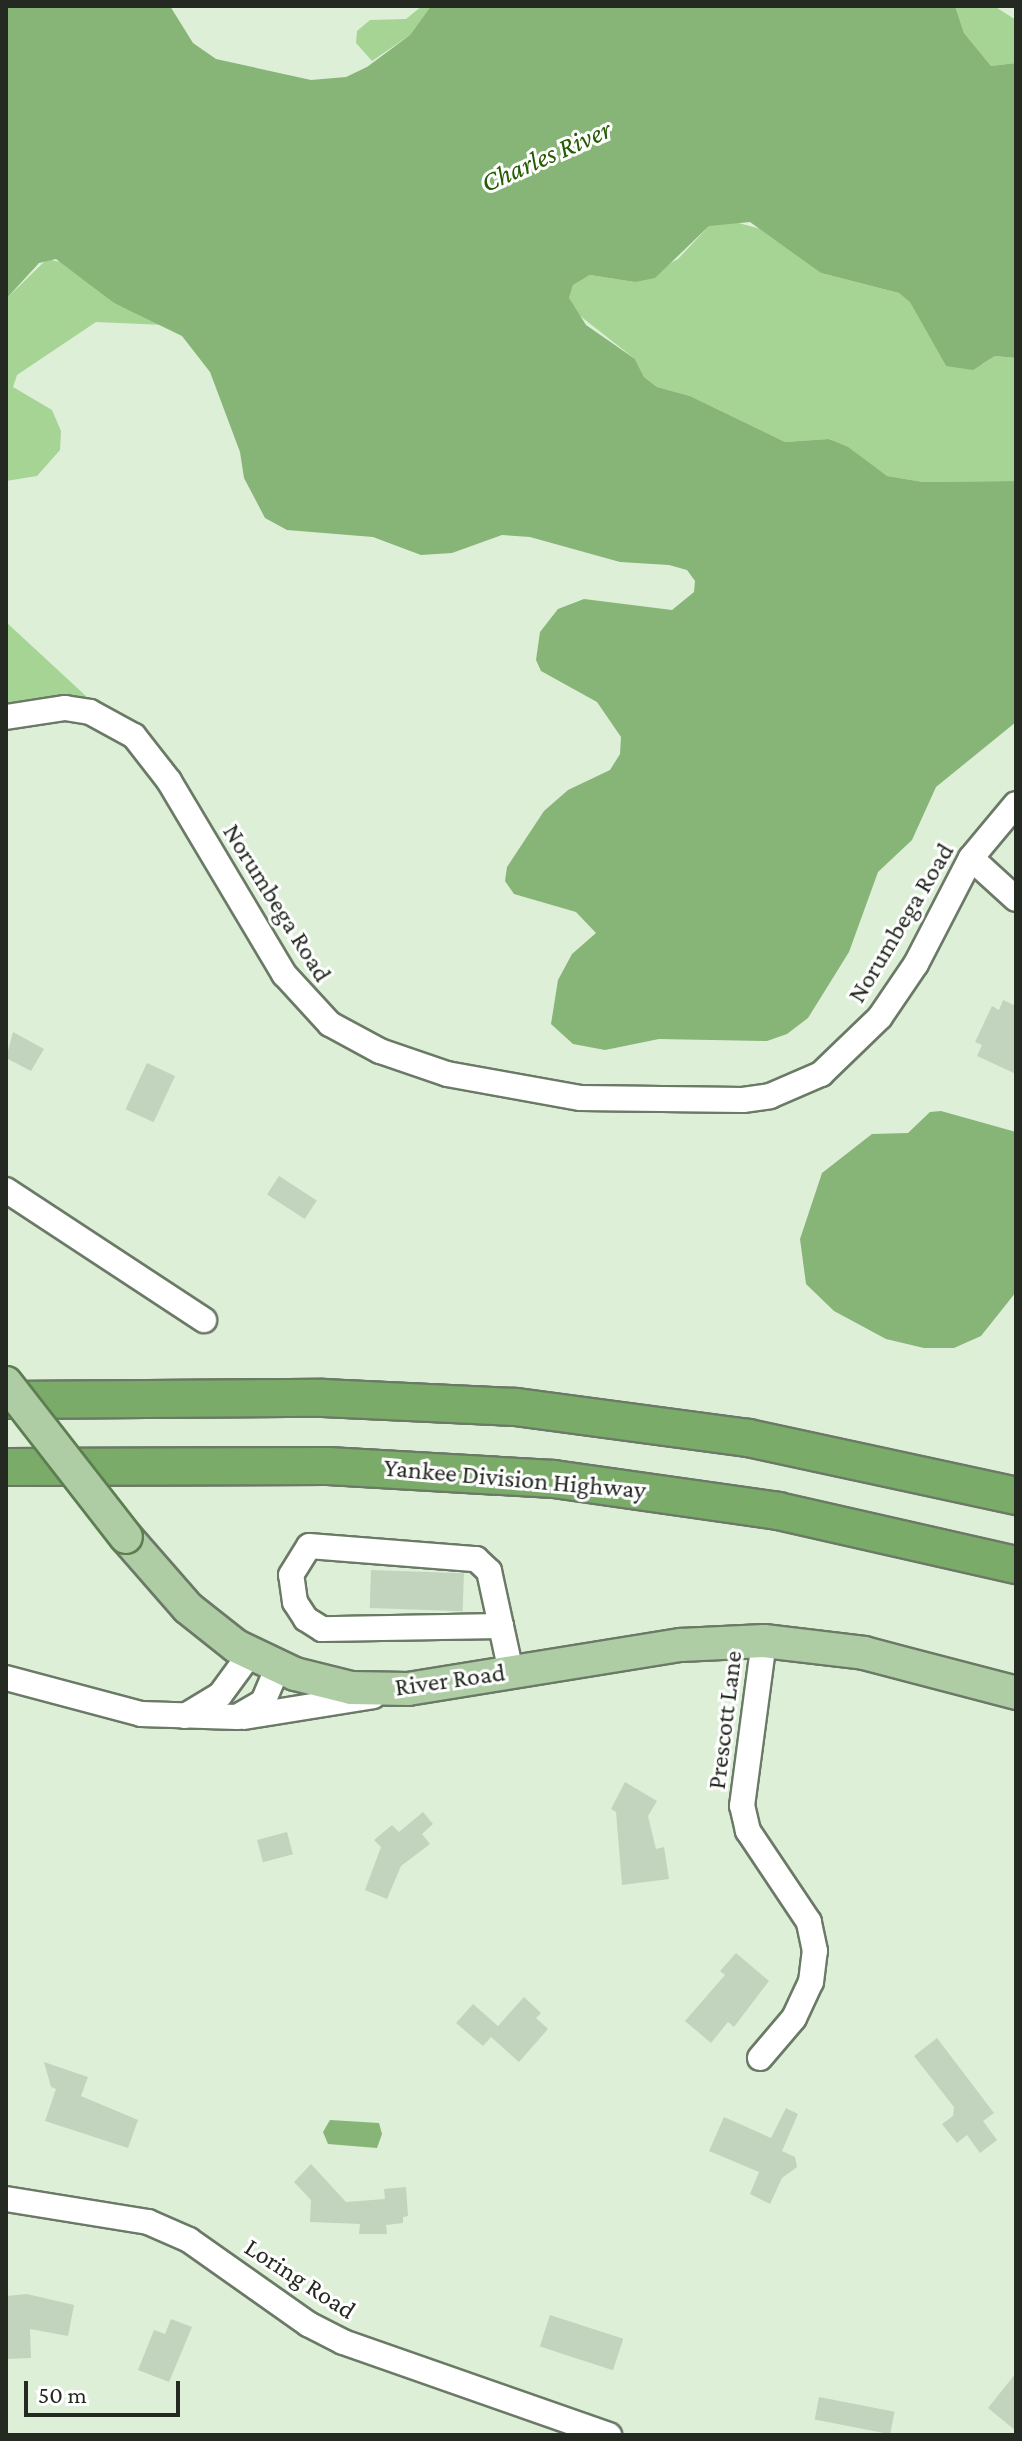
<!DOCTYPE html>
<html>
<head>
<meta charset="utf-8">
<style>
	body { margin:0 }
	#map { position:relative; width:1022px; height:2441px; overflow:hidden; background:#deefd8; font-family:"Crimson Pro",serif }
	div>[style] { position:absolute }
	[style*='--x'] { left:calc(var(--x)*1px); top:calc(var(--y)*1px); width:calc(var(--w)*1px); rotate:calc(var(--a)*1deg) }
	.green>* { inset:0; background:#a6d495 }
	.water>* { inset:0; background:#87b477 }
	.building>* { inset:0; background:#c3d4be; transform-origin:0 0 }
	.roads { filter:drop-shadow(2px 0 #6b7a66) drop-shadow(-2px 0 #6b7a66) drop-shadow(0 2px #6b7a66) drop-shadow(0 -2px #6b7a66) }
	.minor>* { height:24px; margin:-12px; padding:0 12px; transform-origin:12px; border-radius:12px; background:#fff }
	.major>* { height:32px; margin:-16px; padding:0 16px; transform-origin:16px; border-radius:16px; background:#afcda4 }
	.highway>* { height:36px; margin:-18px; padding:0 18px; transform-origin:18px; border-radius:18px; background:#7aab68 }
	.bridges { filter:drop-shadow(2px 0 #5c7e50) drop-shadow(-2px 0 #5c7e50) drop-shadow(0 2px #5c7e50) drop-shadow(0 -2px #5c7e50) }
	.major-bridge>* { height:32px; margin:-16px; padding:0 16px; transform-origin:16px; border-radius:16px; background:#afcda4 }
	span { translate:-50% -50%; white-space:nowrap; text-align:center; line-height:1.15; -webkit-text-stroke:6px #fff; paint-order:stroke }
	.street-label { font-size:26px; color:#242a22 }
	.water-label { font-size:28px; color:#245c01; font-style:italic }
	.frame { position:absolute; inset:0; border:8px solid #242a22; pointer-events:none }
	.scale { position:absolute; left:24px; top:2381px; width:156px; height:36px; box-sizing:border-box; border:4px solid #242a22; border-top:0; padding-left:10px; font-size:24px; line-height:28px; white-space:nowrap; color:#242a22; -webkit-text-stroke:6px #fff; paint-order:stroke }
</style>
</head>
<body>
<div id="map">
	<div class="green">
		<i style="clip-path:polygon(422px 6px,431px 6px,410px 35px,372px 61px,356px 43px,357px 31px,370px 20px,406px 19px)"></i>
		<i style="clip-path:polygon(955px 6px,994px 6px,1016px 20px,1016px 63px,991px 66px,964px 33px)"></i>
		<i style="clip-path:polygon(731px 221px,765px 230px,821px 273px,899px 293px,910px 301px,946px 366px,983px 364px,995px 356px,1016px 358px,1016px 481px,923px 482px,887px 476px,830px 439px,785px 442px,690px 396px,657px 387px,644px 377px,635px 359px,575px 312px,569px 298px,573px 285px,590px 275px,635px 282px,678px 259px,709px 226px)"></i>
		<i style="clip-path:polygon(47px 259px,65px 263px,114px 303px,165px 325px,96px 322px,17px 375px,13px 387px,52px 410px,61px 431px,60px 450px,37px 476px,6px 481px,6px 299px)"></i>
		<i style="clip-path:polygon(6px 622px,114px 722px,65px 708px,6px 717px)"></i>
	</div>
	<div class="water">
		<i style="clip-path:polygon(6px 6px,170px 6px,193px 43px,216px 59px,311px 80px,346px 77px,367px 67px,410px 35px,431px 6px,955px 6px,964px 33px,991px 66px,1016px 63px,1016px 358px,995px 356px,973px 370px,946px 366px,910px 302px,899px 293px,821px 273px,750px 222px,709px 226px,655px 278px,635px 282px,590px 275px,573px 285px,569px 298px,586px 325px,635px 359px,644px 377px,657px 387px,690px 396px,785px 442px,829px 439px,848px 447px,887px 476px,923px 482px,1016px 481px,1016px 722px,936px 787px,912px 840px,878px 872px,849px 952px,808px 1018px,787px 1034px,767px 1041px,659px 1039px,605px 1050px,573px 1044px,551px 1024px,558px 980px,572px 954px,596px 933px,576px 912px,514px 894px,505px 881px,507px 867px,544px 811px,568px 790px,610px 770px,620px 754px,621px 737px,597px 702px,541px 671px,536px 660px,540px 632px,558px 609px,584px 599px,672px 610px,694px 592px,695px 581px,687px 570px,669px 565px,620px 562px,530px 537px,502px 535px,452px 553px,421px 555px,373px 537px,287px 530px,265px 518px,244px 478px,240px 452px,210px 372px,182px 336px,114px 303px,56px 259px,39px 263px,6px 299px)"></i>
		<i style="clip-path:polygon(941px 1111px,1016px 1132px,1016px 1292px,981px 1336px,954px 1348px,924px 1348px,886px 1339px,834px 1311px,806px 1284px,800px 1239px,822px 1173px,872px 1134px,908px 1133px,930px 1112px)"></i>
		<i style="clip-path:polygon(330px 2120px,379px 2123px,382px 2134px,377px 2148px,328px 2144px,323px 2132px)"></i>
	</div>
	<div class="building">
		<i style="clip-path:polygon(1003px 1000px,1016px 1006px,1016px 1074px,977px 1056px,982px 1045px,975px 1042px,992px 1006px,999px 1010px)"></i>
		<i style="clip-path:polygon(13px 1032px,44px 1049px,31px 1071px,6px 1058px)"></i>
		<i style="left:147px;top:1063px;width:31px;height:51px;rotate:25deg"></i>
		<i style="left:279px;top:1176px;width:45px;height:22px;rotate:33deg"></i>
		<i style="left:371px;top:1570px;width:93px;height:38px;rotate:2deg"></i>
		<i style="clip-path:polygon(625px 1782px,657px 1801px,648px 1816px,656px 1849px,664px 1847px,669px 1879px,622px 1885px,616px 1812px,611px 1809px)"></i>
		<i style="clip-path:polygon(423px 1812px,433px 1824px,422px 1834px,430px 1844px,401px 1866px,387px 1899px,365px 1890px,381px 1847px,374px 1840px,392px 1825px,399px 1832px)"></i>
		<i style="left:287px;top:1832px;width:23px;height:31px;rotate:75deg"></i>
		<i style="clip-path:polygon(736px 1953px,769px 1981px,734px 2027px,728px 2022px,711px 2043px,685px 2021px,725px 1975px,720px 1971px)"></i>
		<i style="clip-path:polygon(524px 1997px,541px 2013px,536px 2018px,548px 2029px,519px 2062px,491px 2037px,483px 2046px,456px 2023px,473px 2004px,498px 2026px)"></i>
		<i style="clip-path:polygon(937px 2038px,994px 2113px,983px 2121px,997px 2140px,980px 2153px,967px 2135px,957px 2143px,942px 2124px,953px 2116px,954px 2107px,914px 2056px)"></i>
		<i style="clip-path:polygon(44px 2062px,88px 2077px,81px 2096px,138px 2120px,128px 2148px,45px 2121px,56px 2089px,51px 2087px)"></i>
		<i style="clip-path:polygon(786px 2108px,798px 2114px,782px 2151px,795px 2157px,797px 2167px,782px 2178px,770px 2204px,750px 2194px,759px 2172px,709px 2151px,724px 2117px,771px 2138px)"></i>
		<i style="clip-path:polygon(311px 2164px,346px 2202px,385px 2199px,384px 2189px,406px 2187px,408px 2216px,403px 2217px,403px 2223px,386px 2225px,387px 2234px,359px 2234px,360px 2224px,310px 2222px,311px 2200px,294px 2182px)"></i>
		<i style="clip-path:polygon(27px 2294px,74px 2305px,68px 2336px,30px 2329px,31px 2358px,6px 2359px,6px 2296px)"></i>
		<i style="left:550px;top:2315px;width:77px;height:33px;rotate:18deg"></i>
		<i style="clip-path:polygon(171px 2319px,192px 2327px,169px 2382px,138px 2370px,154px 2330px,165px 2334px)"></i>
		<i style="clip-path:polygon(1016px 2373px,1016px 2431px,988px 2408px)"></i>
		<i style="left:819px;top:2397px;width:77px;height:23px;rotate:11deg"></i>
	</div>
	<div class="roads">
		<div class="minor">
			<i style="--x:6;--y:717;--w:60;--a:-8.7"></i>
			<i style="--x:65;--y:708;--w:25;--a:9"></i>
			<i style="--x:90;--y:712;--w:50;--a:28.6"></i>
			<i style="--x:134;--y:736;--w:57;--a:52.1"></i>
			<i style="--x:169;--y:781;--w:225;--a:59.2"></i>
			<i style="--x:284;--y:974;--w:68;--a:47.4"></i>
			<i style="--x:330;--y:1024;--w:57;--a:28.4"></i>
			<i style="--x:380;--y:1051;--w:71;--a:18.9"></i>
			<i style="--x:447;--y:1074;--w:136;--a:10.2"></i>
			<i style="--x:581;--y:1098;--w:162;--a:0.7"></i>
			<i style="--x:743;--y:1100;--w:27;--a:-8"></i>
			<i style="--x:770;--y:1096;--w:56;--a:-23.3"></i>
			<i style="--x:821;--y:1074;--w:82;--a:-44"></i>
			<i style="--x:880;--y:1017;--w:64;--a:-55.8"></i>
			<i style="--x:916;--y:964;--w:119;--a:-62.6"></i>
			<i style="--x:971;--y:858;--w:70;--a:-50.2"></i>
			<i style="--x:971;--y:858;--w:61;--a:42.3"></i>
			<i style="--x:6;--y:1190;--w:237;--a:33.3"></i>
			<i style="--x:501;--y:1626;--w:179;--a:179"></i>
			<i style="--x:322;--y:1629;--w:19;--a:-148"></i>
			<i style="--x:306;--y:1619;--w:20;--a:-123"></i>
			<i style="--x:295;--y:1602;--w:27;--a:-98"></i>
			<i style="--x:291;--y:1575;--w:34;--a:-58"></i>
			<i style="--x:309;--y:1546;--w:168;--a:4.5"></i>
			<i style="--x:476;--y:1559;--w:18;--a:43"></i>
			<i style="--x:489;--y:1571;--w:56;--a:77.7"></i>
			<i style="--x:501;--y:1626;--w:47;--a:77.7"></i>
			<i style="--x:6;--y:1678;--w:140;--a:14.9"></i>
			<i style="--x:141;--y:1714;--w:96;--a:1.8"></i>
			<i style="--x:237;--y:1717;--w:30;--a:-30"></i>
			<i style="--x:263;--y:1702;--w:38;--a:-67"></i>
			<i style="--x:185;--y:1716;--w:41;--a:-31"></i>
			<i style="--x:220;--y:1695;--w:51;--a:-53.8"></i>
			<i style="--x:244;--y:1717;--w:131;--a:-9.2"></i>
			<i style="--x:760;--y:2058;--w:52;--a:-49.6"></i>
			<i style="--x:794;--y:2018;--w:40;--a:-65"></i>
			<i style="--x:811;--y:1982;--w:31;--a:-83"></i>
			<i style="--x:815;--y:1951;--w:30;--a:-102"></i>
			<i style="--x:809;--y:1922;--w:110;--a:-123.8"></i>
			<i style="--x:748;--y:1831;--w:26;--a:-103"></i>
			<i style="--x:742;--y:1806;--w:166;--a:-82.4"></i>
			<i style="--x:6;--y:2199;--w:144;--a:9.2"></i>
			<i style="--x:148;--y:2222;--w:45;--a:23.7"></i>
			<i style="--x:189;--y:2240;--w:146;--a:35.2"></i>
			<i style="--x:308;--y:2324;--w:39;--a:27"></i>
			<i style="--x:343;--y:2342;--w:282;--a:19.3"></i>
		</div>
		<div class="major">
			<i style="--x:126;--y:1537;--w:94;--a:48.9"></i>
			<i style="--x:188;--y:1608;--w:61;--a:38.4"></i>
			<i style="--x:236;--y:1646;--w:65;--a:25.4"></i>
			<i style="--x:295;--y:1674;--w:58;--a:14"></i>
			<i style="--x:351;--y:1688;--w:57;--a:1"></i>
			<i style="--x:408;--y:1689;--w:277;--a:-9.2"></i>
			<i style="--x:681;--y:1645;--w:83;--a:-2.8"></i>
			<i style="--x:764;--y:1641;--w:101;--a:6.8"></i>
			<i style="--x:864;--y:1653;--w:157;--a:14.7"></i>
		</div>
		<div class="highway">
			<i style="--x:6;--y:1400;--w:317;--a:-0.4"></i>
			<i style="--x:323;--y:1398;--w:193;--a:2.7"></i>
			<i style="--x:516;--y:1407;--w:234;--a:7.6"></i>
			<i style="--x:748;--y:1438;--w:274;--a:12.2"></i>
			<i style="--x:6;--y:1467;--w:322;--a:-0.2"></i>
			<i style="--x:328;--y:1466;--w:226;--a:3.3"></i>
			<i style="--x:554;--y:1479;--w:226;--a:8.1"></i>
			<i style="--x:778;--y:1511;--w:244;--a:12.8"></i>
		</div>
	</div>
	<div class="bridges">
		<div class="major-bridge">
			<i style="--x:6;--y:1383;--w:195;--a:52.1"></i>
		</div>
	</div>
	<div class="street-label">
		<span style="left:277px;top:903px;rotate:58deg">Norumbega Road</span>
		<span style="left:901px;top:923px;rotate:-59deg">Norumbega Road</span>
		<span style="left:515px;top:1479px;rotate:5deg">Yankee Division Highway</span>
		<span style="left:450px;top:1680px;rotate:-8deg">River Road</span>
		<span style="left:725px;top:1720px;rotate:-83deg">Prescott Lane</span>
		<span style="left:300px;top:2279px;rotate:33deg">Loring Road</span>
	</div>
	<div class="water-label">
		<span style="left:546px;top:156px;rotate:-24deg">Charles River</span>
	</div>
	<div class="frame"></div>
	<div class="scale">50 m</div>
</div>
</body>
</html>
